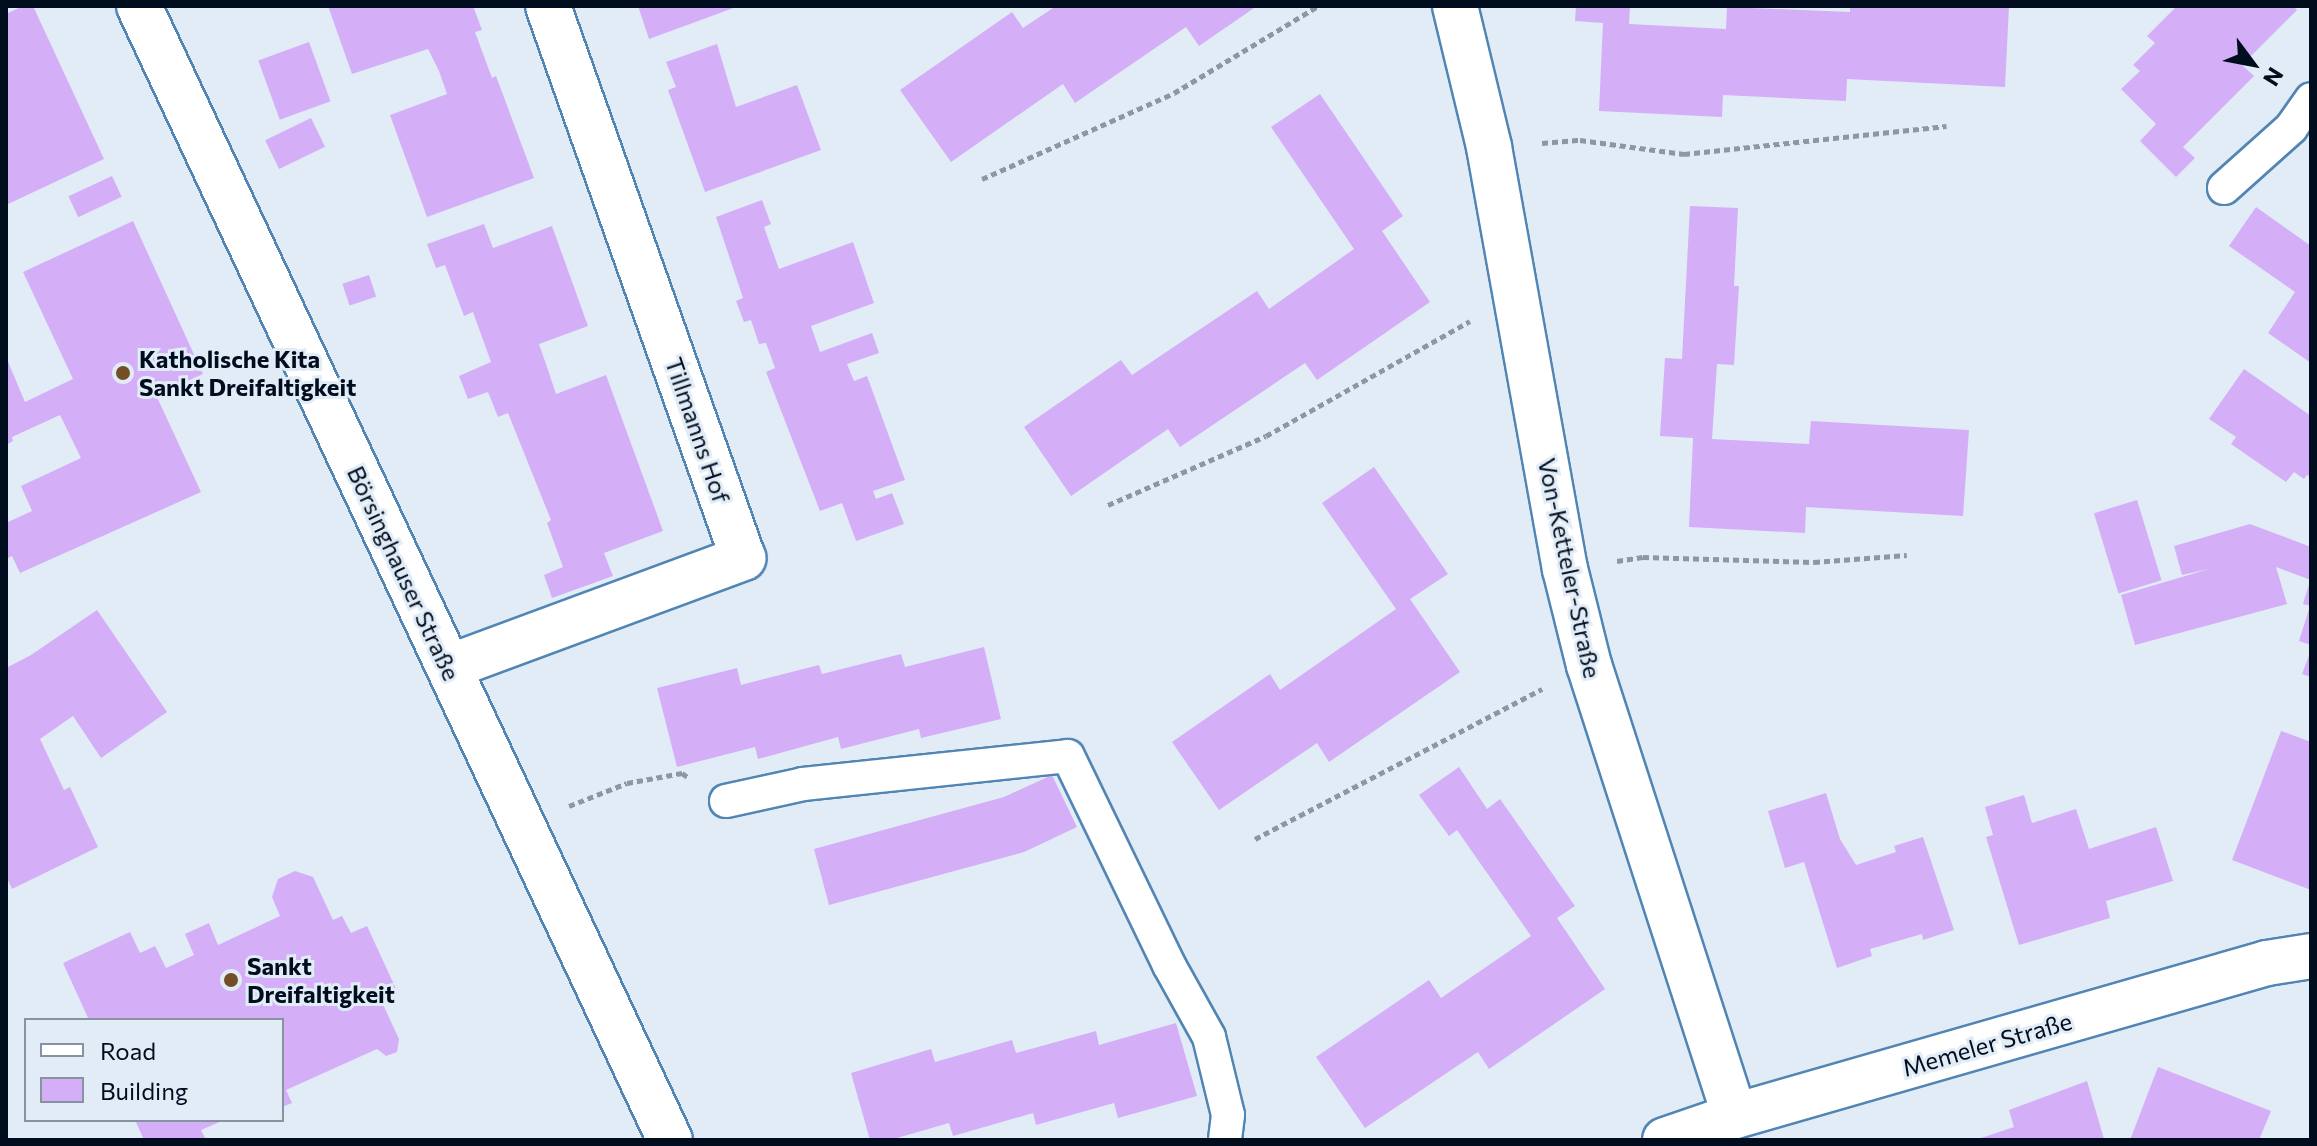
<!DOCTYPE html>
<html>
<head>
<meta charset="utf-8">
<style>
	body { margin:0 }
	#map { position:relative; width:2317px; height:1146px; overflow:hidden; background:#e1ecf6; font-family:Commissioner,sans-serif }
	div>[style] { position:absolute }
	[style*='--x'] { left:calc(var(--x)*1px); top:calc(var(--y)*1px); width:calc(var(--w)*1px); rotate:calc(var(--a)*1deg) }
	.building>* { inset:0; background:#d4aff8; transform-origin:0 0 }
	.path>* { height:5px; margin-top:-2.5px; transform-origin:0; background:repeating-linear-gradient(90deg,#8b97a3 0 6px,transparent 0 10px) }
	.roads { filter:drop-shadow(2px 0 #5185b4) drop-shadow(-2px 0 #5185b4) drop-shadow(0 2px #5185b4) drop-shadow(0 -2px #5185b4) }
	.lane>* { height:32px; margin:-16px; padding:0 16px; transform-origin:16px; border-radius:16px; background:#fff }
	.street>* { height:44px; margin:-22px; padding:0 22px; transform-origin:22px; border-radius:22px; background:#fff }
	.dots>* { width:22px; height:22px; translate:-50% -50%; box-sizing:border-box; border:4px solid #e1ecf6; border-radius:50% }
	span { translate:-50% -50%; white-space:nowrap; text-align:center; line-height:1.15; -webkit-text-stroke:6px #e1ecf6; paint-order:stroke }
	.poi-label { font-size:24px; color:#000d1e; font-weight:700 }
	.left { translate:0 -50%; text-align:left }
	.street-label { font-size:24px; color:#000d1e }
	.frame { position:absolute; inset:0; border:8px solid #000d1e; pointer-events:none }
	.legend { position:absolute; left:24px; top:1018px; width:260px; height:104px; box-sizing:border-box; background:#e1ecf6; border:2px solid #8793a0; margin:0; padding:10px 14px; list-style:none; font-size:24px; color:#000d1e }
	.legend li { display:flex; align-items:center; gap:16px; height:40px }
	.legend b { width:40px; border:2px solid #8793a0 }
	.north { position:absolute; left:2213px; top:24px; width:80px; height:80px; -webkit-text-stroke:6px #e1ecf6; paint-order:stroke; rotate:122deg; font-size:22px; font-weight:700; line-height:32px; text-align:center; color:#000d1e }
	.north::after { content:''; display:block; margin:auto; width:28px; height:36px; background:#000d1e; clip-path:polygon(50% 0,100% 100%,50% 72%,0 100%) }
</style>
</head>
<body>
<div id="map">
	<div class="building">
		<i style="clip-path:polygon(23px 6px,33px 6px,104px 159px,8px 204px,6px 14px)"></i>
		<i style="clip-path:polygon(328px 6px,473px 6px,482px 30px,475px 32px,492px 78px,496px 76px,534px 178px,427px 217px,390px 115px,447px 94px,439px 71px,428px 49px,352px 74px)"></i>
		<i style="clip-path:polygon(638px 6px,739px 6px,649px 39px)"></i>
		<i style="clip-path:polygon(1056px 6px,1257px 6px,1199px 46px,1186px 27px,1075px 103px,1063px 84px,951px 162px,900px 90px,1012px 12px,1023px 28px)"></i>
		<i style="clip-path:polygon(1576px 6px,1630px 6px,1629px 24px,1726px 29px,1727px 7px,1850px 12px,1850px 6px,2009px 6px,2005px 87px,1847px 79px,1846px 101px,1723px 95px,1722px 117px,1599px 111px,1603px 23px,1575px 21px)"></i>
		<i style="clip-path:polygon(2177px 6px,2293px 6px,2297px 10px,2242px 65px,2254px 76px,2183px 147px,2195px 158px,2176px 177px,2140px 141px,2156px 124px,2121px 89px,2140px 71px,2133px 65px,2155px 43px,2147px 36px)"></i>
		<i style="left:309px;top:42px;width:63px;height:54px;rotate:70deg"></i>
		<i style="clip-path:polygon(717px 44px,736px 107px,797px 85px,821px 150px,705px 192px,668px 90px,676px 87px,666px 62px)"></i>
		<i style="clip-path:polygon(1320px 94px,1403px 216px,1382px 231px,1430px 302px,1317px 380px,1305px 363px,1180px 447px,1168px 429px,1071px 496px,1024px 427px,1121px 360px,1132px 375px,1257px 291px,1269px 309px,1354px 249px,1271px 127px)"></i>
		<i style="left:311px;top:118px;width:32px;height:51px;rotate:64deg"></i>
		<i style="left:112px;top:176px;width:23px;height:48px;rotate:65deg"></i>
		<i style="clip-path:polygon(762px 200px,771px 224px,764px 227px,779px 269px,853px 242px,874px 303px,811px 326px,820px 352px,872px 333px,879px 353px,847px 364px,854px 381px,867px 376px,905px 480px,873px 491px,876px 499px,892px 493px,904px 524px,856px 541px,842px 503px,820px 511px,766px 372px,775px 368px,766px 343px,759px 344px,751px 320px,744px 322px,736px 301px,743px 298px,716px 217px)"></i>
		<i style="clip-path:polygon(1690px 206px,1738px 208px,1734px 286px,1739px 286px,1734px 365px,1717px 364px,1712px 439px,1809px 444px,1811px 421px,1969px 430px,1963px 516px,1806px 507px,1805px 533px,1689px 527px,1693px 438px,1660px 436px,1665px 358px,1682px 359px)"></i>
		<i style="clip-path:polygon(2256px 207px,2311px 246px,2311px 363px,2268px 333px,2295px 292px,2229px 246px)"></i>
		<i style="clip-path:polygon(133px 221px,203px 374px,156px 395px,201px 492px,20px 573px,12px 556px,6px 559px,6px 523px,32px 511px,21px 486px,81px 458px,60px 415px,12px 437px,13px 441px,6px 445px,6px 357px,25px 402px,73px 379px,23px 272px)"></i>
		<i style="clip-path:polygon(484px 224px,493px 248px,552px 226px,588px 326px,539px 344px,548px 370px,556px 394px,606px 375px,663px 531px,604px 553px,613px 576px,552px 598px,544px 575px,563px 567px,547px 523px,551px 520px,508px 413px,498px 417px,488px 392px,468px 399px,459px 376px,491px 362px,473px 312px,464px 316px,445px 265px,436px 268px,427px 244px)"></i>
		<i style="left:369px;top:275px;width:23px;height:28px;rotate:72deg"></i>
		<i style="clip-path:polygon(2244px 369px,2311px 416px,2311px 477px,2307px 475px,2304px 479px,2294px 472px,2286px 482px,2231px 444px,2236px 437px,2209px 419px)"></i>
		<i style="clip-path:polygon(1374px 467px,1448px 574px,1410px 599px,1460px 672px,1329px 762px,1317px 743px,1219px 810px,1172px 742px,1270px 674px,1280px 690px,1396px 609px,1322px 503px)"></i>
		<i style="left:2137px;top:500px;width:84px;height:45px;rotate:73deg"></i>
		<i style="clip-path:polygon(2250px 524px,2311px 547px,2311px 580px,2276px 567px,2287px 604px,2135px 645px,2121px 595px,2209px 569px,2182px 575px,2174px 546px)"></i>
		<i style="clip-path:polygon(2310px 581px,2311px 582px,2311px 606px,2303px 604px)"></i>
		<i style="clip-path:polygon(2310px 606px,2311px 607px,2311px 645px,2299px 641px)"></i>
		<i style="clip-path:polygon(97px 610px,167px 712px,101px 758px,73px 716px,40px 739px,64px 790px,70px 787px,98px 847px,12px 889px,6px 876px,6px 668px,31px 655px)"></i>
		<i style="clip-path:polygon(984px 647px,1001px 719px,921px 738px,919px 729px,841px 749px,838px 737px,758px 759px,755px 747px,677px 767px,657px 688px,737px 668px,741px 685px,819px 665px,822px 674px,901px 654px,905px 667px)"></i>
		<i style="clip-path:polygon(2311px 650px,2311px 677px,2302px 674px)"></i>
		<i style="clip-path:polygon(2281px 731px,2311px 742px,2311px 890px,2232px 860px)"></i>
		<i style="clip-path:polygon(1459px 767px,1487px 809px,1500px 799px,1575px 906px,1557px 918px,1605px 989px,1489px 1069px,1478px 1052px,1365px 1128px,1316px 1057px,1429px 980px,1441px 998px,1531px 936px,1457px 830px,1449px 836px,1419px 795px)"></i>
		<i style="clip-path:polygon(1052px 775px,1077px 827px,1024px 852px,829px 905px,814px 849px,1004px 797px)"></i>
		<i style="clip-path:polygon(1826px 793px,1840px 839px,1856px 865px,1896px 852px,1894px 846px,1923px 837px,1954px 930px,1923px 940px,1922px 934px,1870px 949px,1872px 956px,1837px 968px,1804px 862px,1785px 868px,1768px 811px)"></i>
		<i style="clip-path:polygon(2024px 795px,2032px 823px,2076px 809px,2089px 849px,2156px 827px,2173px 881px,2106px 901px,2110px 918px,2019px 945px,1986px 837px,1993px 835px,1985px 807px)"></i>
		<i style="clip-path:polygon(295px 871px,313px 877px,333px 920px,342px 916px,351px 933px,367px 926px,397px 991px,380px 998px,399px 1039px,397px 1052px,386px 1056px,377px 1049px,286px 1090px,292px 1103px,282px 1107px,282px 1020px,89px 1020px,63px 963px,130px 932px,140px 953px,155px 946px,166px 968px,194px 955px,185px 934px,209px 923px,218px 945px,280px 916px,272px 897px,278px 879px)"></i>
		<i style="clip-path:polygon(1176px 1023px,1197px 1096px,1118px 1118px,1114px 1103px,1036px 1125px,1033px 1113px,953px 1136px,949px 1123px,890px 1140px,870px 1140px,851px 1073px,931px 1049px,935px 1062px,1012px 1040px,1016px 1053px,1096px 1031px,1099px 1045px)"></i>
		<i style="clip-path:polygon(2158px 1067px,2271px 1111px,2259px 1140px,2130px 1140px)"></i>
		<i style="clip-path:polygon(2087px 1081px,2104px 1139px,1975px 1140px,2014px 1127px,2009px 1110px)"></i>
		<i style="clip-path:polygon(135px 1120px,224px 1120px,201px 1130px,206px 1140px,144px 1140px)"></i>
	</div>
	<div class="path">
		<i style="--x:1542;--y:143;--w:38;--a:-5"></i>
		<i style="--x:1580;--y:140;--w:105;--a:7.7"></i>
		<i style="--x:1684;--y:154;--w:264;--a:-6.1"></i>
		<i style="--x:982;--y:179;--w:210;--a:-24.1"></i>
		<i style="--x:1174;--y:93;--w:168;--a:-31.1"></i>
		<i style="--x:1108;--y:505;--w:172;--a:-23.6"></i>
		<i style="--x:1266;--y:436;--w:234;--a:-29.4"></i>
		<i style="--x:1617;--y:561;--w:26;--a:-9"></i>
		<i style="--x:1643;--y:557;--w:171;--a:1.7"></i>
		<i style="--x:1814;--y:562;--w:93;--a:-4.3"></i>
		<i style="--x:569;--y:806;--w:62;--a:-21.6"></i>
		<i style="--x:627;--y:783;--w:56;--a:-10.3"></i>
		<i style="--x:682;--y:773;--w:9;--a:36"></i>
		<i style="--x:1255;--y:839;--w:324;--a:-27.6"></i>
	</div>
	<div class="roads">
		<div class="lane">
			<i style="--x:2224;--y:188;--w:90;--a:-41.8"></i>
			<i style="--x:2291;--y:128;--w:35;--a:-55"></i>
			<i style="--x:726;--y:801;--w:79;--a:-12.4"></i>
			<i style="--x:803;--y:784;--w:266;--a:-6"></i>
			<i style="--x:1068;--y:756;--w:232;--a:64.2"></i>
			<i style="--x:1169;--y:965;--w:82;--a:60.9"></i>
			<i style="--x:1209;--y:1037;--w:80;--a:76.3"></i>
			<i style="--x:1228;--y:1115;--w:25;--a:97"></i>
		</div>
		<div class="street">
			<i style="--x:139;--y:6;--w:1252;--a:64.91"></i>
			<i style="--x:1455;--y:6;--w:145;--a:76.4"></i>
			<i style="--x:1489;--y:147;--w:429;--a:79.8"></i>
			<i style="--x:1565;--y:569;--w:99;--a:76"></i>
			<i style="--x:1589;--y:665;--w:474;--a:72.1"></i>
			<i style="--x:449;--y:667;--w:314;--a:-20.3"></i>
			<i style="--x:743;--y:558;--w:585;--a:-109.46"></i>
			<i style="--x:1665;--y:1140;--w:74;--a:-18.9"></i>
			<i style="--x:1735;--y:1116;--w:554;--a:-16.04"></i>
			<i style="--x:2267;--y:963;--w:45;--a:-9"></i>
		</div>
	</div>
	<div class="dots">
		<i style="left:123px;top:373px;background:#724f28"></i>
		<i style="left:231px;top:980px;background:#724f28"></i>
	</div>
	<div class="poi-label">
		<span class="left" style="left:139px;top:373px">Katholische Kita<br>Sankt Dreifaltigkeit</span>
		<span class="left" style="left:247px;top:980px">Sankt<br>Dreifaltigkeit</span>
	</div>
	<div class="street-label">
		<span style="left:698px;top:430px;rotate:71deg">Tillmanns Hof</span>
		<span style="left:1570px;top:568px;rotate:78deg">Von-Ketteler-Straße</span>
		<span style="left:404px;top:573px;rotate:65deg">Börsinghauser Straße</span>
		<span style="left:1987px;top:1044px;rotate:-16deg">Memeler Straße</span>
	</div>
	<div class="frame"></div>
	<ul class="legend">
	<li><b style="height:10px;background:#fff"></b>Road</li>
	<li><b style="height:22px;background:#d4aff8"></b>Building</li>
	</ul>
	<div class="north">N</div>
</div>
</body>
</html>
